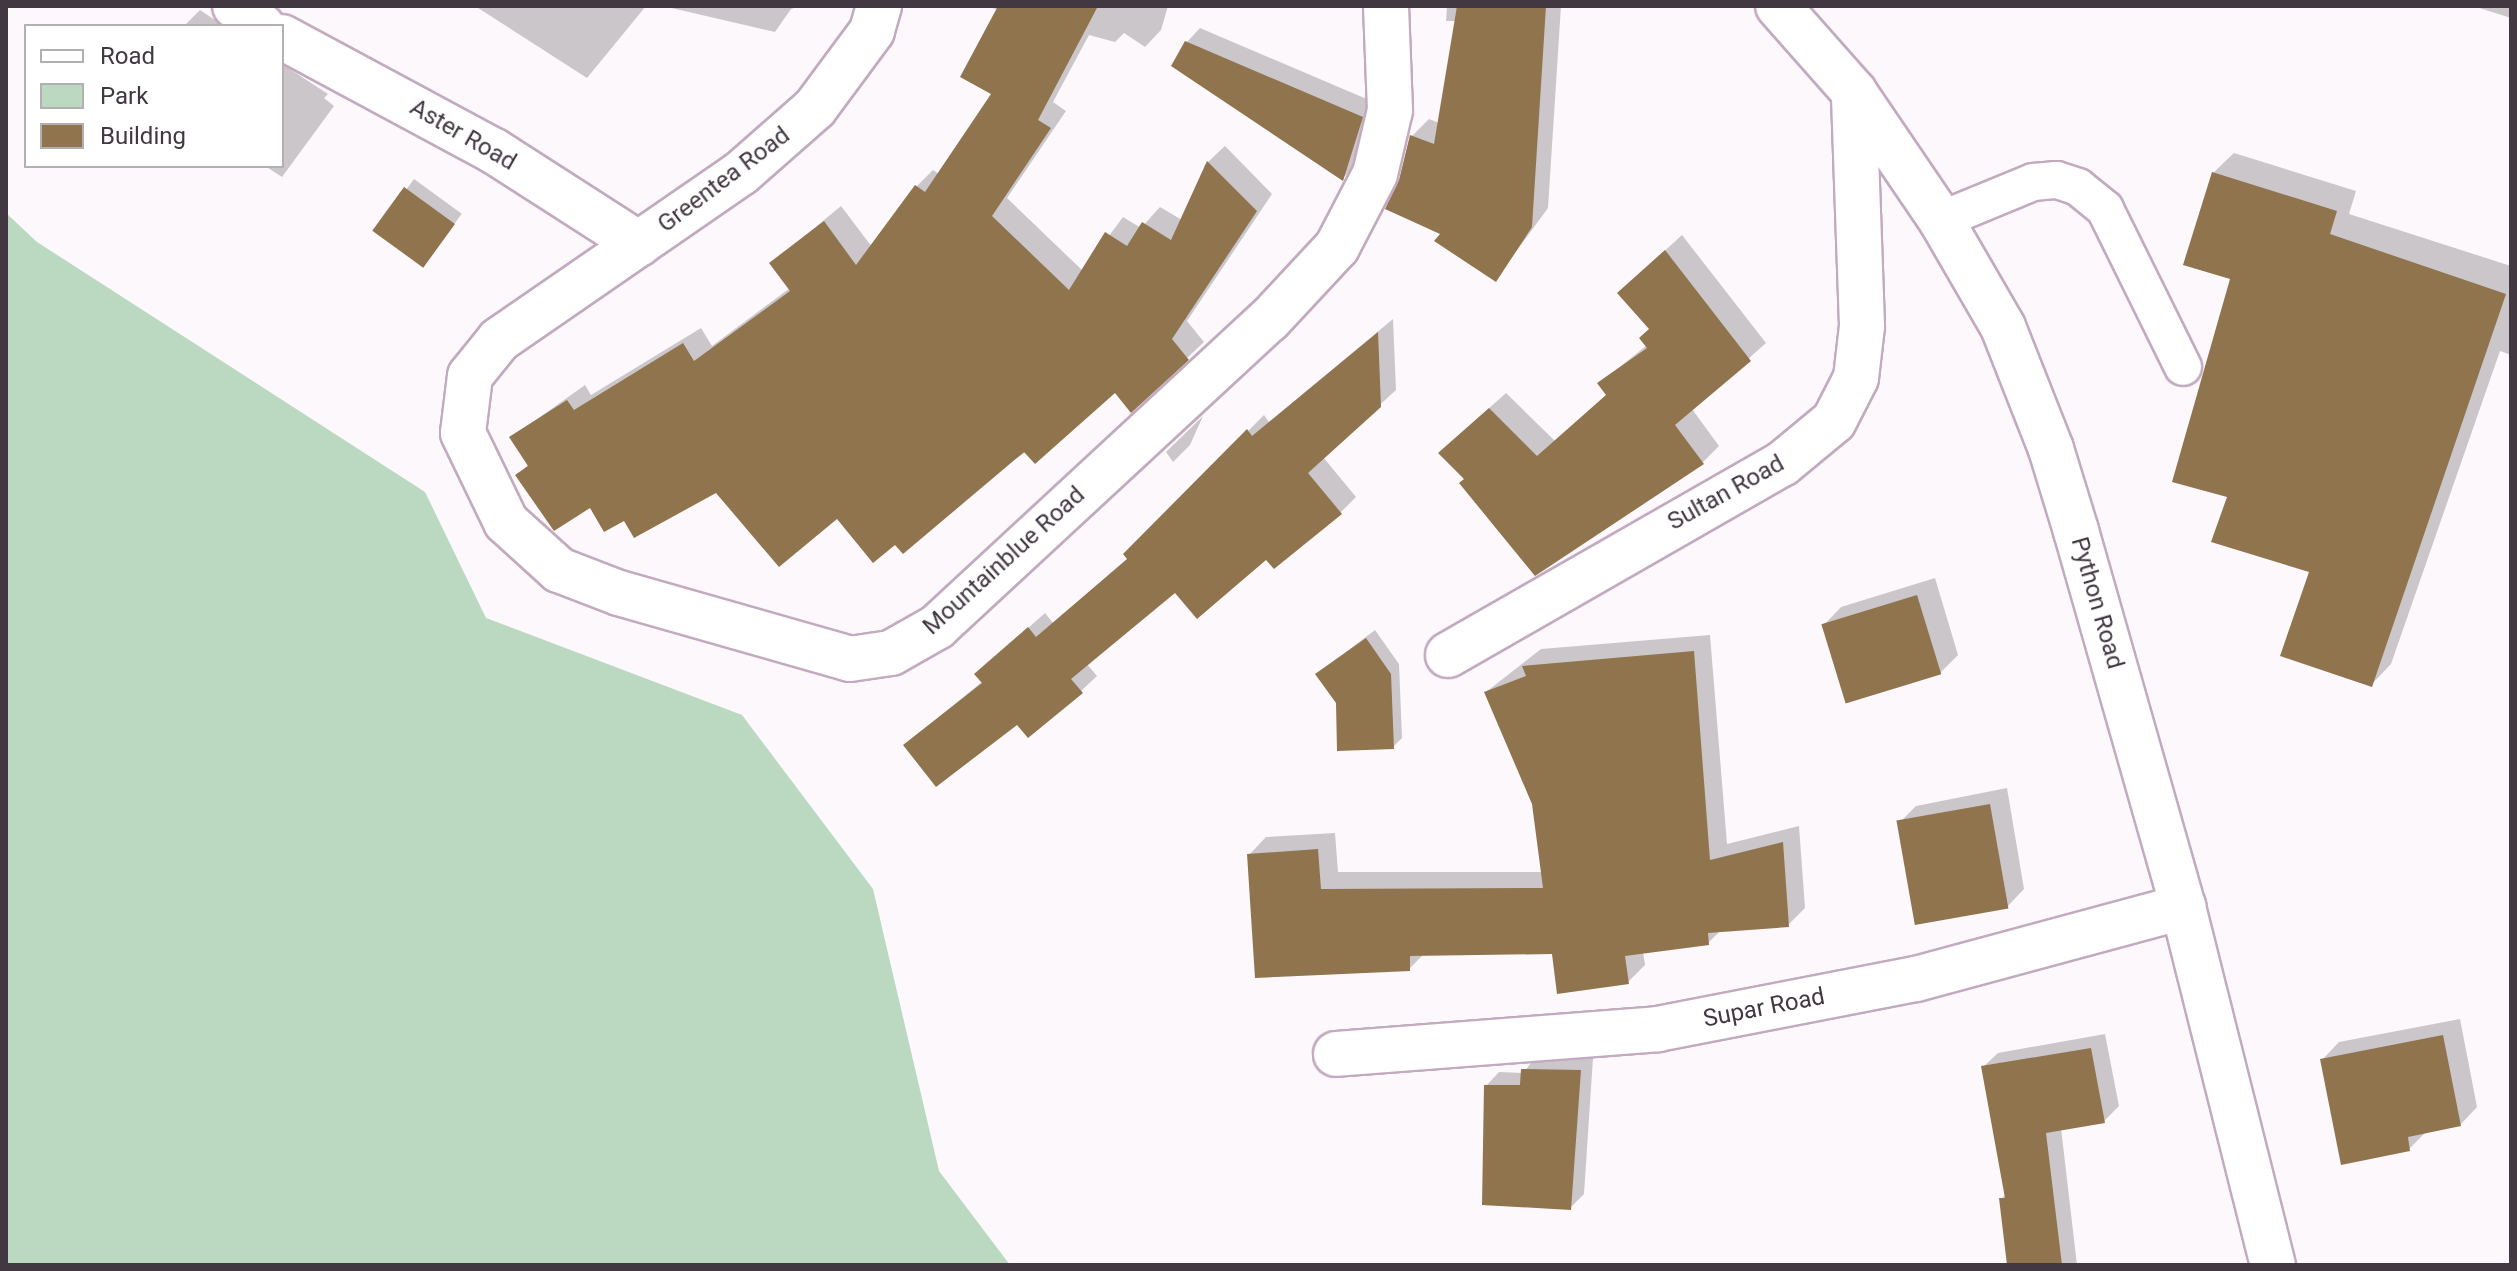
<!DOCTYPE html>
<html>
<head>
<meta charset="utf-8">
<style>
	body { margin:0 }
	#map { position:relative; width:2517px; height:1271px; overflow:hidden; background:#fdf8fc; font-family:Roboto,sans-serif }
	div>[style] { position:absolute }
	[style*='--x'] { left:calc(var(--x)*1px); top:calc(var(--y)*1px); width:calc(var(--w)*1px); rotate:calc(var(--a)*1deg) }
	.green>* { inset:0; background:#bad9c0 }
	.shadow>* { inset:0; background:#0003; transform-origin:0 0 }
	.building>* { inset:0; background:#8f744e; transform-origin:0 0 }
	.roads { filter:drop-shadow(2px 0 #c2aabf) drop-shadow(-2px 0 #c2aabf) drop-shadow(0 2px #c2aabf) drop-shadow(0 -2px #c2aabf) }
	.lane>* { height:36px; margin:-18px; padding:0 18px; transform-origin:18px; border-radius:18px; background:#fff }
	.street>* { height:44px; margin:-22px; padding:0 22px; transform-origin:22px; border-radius:22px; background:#fff }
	span { translate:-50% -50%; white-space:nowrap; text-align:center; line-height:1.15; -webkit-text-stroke:8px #fff; paint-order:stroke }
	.street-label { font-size:24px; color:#413841 }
	.frame { position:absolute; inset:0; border:8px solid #413841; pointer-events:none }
	.legend { position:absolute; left:24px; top:24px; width:260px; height:144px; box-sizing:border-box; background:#fff; border:2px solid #b3afb3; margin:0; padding:10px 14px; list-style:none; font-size:24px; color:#413841 }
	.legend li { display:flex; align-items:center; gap:16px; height:40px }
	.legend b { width:40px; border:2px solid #b3afb3 }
</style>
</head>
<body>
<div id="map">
	<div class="green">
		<i style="clip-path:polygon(6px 213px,37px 242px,425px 492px,486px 618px,742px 715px,873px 889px,939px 1171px,1010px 1265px,6px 1265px)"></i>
	</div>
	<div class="shadow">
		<i style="clip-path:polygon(475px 6px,646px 6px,587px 78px)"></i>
		<i style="clip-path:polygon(663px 6px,801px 6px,791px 9px,775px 32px)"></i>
		<i style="clip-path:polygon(986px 6px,1168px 6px,1161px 30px,1145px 47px,1124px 33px,1115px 42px,1089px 35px,1053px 102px,1066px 111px,1007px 198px,1083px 271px,1123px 217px,1141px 228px,1160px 207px,1182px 220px,1208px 162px,1225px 146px,1272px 194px,1187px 321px,1204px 342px,1132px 410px,1115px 390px,896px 542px,837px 516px,716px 491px,625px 518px,591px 505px,554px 529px,517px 475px,529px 464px,512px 437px,585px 385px,591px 395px,701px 328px,712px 346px,790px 288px,772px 263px,841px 206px,872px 247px,917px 186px,933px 170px,939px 174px,994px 94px,999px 10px)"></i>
		<i style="clip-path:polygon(1447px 6px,1561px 6px,1548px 208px,1496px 279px,1444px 234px,1401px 181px,1412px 136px,1429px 119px,1439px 123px,1457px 21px,1446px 21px)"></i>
		<i style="clip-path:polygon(2473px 6px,2511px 6px,2511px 18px)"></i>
		<i style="clip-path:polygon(200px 10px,224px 26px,184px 26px)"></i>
		<i style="clip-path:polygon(1200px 28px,1376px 103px,1357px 164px,1343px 178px,1186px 43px)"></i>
		<i style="clip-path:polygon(282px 64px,328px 94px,324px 98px,334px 106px,282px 177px,265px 166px,282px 166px)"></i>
		<i style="clip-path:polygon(2234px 153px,2356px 191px,2349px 214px,2511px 266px,2511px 355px,2500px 351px,2391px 664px,2371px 685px,2312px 571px,2229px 496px,2232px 278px,2213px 173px)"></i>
		<i style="left:414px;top:179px;width:59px;height:64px;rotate:36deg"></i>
		<i style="clip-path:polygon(1682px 235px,1766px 343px,1692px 409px,1719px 446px,1702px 463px,1466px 478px,1457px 437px,1506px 393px,1555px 441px,1608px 394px,1600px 383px,1647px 345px,1651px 329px,1636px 277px)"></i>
		<i style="clip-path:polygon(1393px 319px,1396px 390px,1323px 457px,1356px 497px,1341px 512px,1274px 567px,1267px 557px,1175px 590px,1086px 663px,1097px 676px,1081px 691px,1017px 722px,905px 745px,983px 681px,976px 674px,1045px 613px,1053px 623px,1129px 558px,1126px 554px,1264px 415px,1269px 422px)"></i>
		<i style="clip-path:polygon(1203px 416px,1190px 445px,1173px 462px,1166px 452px)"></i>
		<i style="clip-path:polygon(1935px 578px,1958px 655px,1940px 673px,1824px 625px,1841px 607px)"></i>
		<i style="clip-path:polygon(1375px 630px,1399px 664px,1402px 738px,1393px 747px,1338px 702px,1317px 674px)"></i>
		<i style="clip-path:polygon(1710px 635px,1727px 844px,1799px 826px,1805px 908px,1788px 925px,1721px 930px,1708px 943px,1643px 951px,1645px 965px,1628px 982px,1554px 952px,1424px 954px,1409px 969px,1249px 855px,1266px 837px,1335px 833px,1338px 872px,1543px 872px,1534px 804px,1486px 692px,1541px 649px)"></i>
		<i style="clip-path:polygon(2007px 788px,2024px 889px,2007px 907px,1899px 823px,1916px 806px)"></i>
		<i style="clip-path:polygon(2460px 1019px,2477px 1107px,2460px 1125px,2427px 1131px,2409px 1149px,2322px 1060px,2339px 1042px)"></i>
		<i style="clip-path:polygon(2105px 1034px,2119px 1106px,2104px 1121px,2061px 1128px,2077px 1265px,2009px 1265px,2001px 1199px,2007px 1193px,1983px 1067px,1998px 1053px)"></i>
		<i style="clip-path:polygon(1536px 1057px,1593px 1058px,1584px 1194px,1570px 1208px,1486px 1086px,1499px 1072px,1523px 1073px)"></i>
	</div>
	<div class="building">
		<i style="clip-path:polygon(998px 6px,1098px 6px,1038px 120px,1051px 128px,992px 216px,1069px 290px,1105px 232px,1127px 246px,1142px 222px,1171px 240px,1207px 161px,1257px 211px,1172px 339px,1189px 360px,1131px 413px,1115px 393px,1035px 464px,1024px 452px,903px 554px,895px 545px,873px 563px,837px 519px,779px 567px,716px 493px,634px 538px,624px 521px,604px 532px,590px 508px,554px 531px,515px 475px,528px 466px,509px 437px,567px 400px,574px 410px,683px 343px,694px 361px,790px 291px,769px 263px,824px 221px,856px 265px,915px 185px,925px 192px,991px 94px,960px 77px)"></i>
		<i style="clip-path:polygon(1457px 6px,1546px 6px,1532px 227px,1496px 282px,1434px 241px,1440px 234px,1385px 209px,1399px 180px,1410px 135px,1434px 144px)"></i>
		<i style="clip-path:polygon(1185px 41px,1363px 117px,1343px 181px,1171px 66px)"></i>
		<i style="clip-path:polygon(2212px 172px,2337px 211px,2330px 234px,2506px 294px,2372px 687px,2280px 656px,2309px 572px,2211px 542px,2227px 497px,2172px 482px,2230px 279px,2183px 265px)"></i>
		<i style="left:404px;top:187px;width:63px;height:54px;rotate:36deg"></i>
		<i style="clip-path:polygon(1665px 250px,1751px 361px,1675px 425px,1704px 464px,1535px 576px,1459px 483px,1464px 479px,1438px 453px,1489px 408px,1537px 456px,1606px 395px,1597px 383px,1647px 348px,1639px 338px,1649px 329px,1617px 293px)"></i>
		<i style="clip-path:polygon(1378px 332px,1381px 407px,1308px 473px,1342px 514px,1274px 569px,1266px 560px,1197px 619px,1175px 593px,1071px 679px,1083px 693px,1028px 738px,1017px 725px,936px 787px,903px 745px,982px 683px,974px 674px,1028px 627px,1036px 637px,1127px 559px,1123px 554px,1247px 429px,1252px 436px)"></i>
		<i style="left:1917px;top:595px;width:83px;height:100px;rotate:73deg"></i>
		<i style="clip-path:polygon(1366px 638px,1391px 674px,1394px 749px,1337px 751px,1336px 703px,1315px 674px)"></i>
		<i style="clip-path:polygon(1694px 651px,1710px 860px,1783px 842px,1789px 927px,1708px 933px,1709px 945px,1625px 956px,1629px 984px,1557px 994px,1552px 954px,1410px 956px,1410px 971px,1255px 978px,1247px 854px,1318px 849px,1321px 889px,1543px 888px,1532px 804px,1484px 692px,1526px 676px,1522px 666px)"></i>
		<i style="left:1990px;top:804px;width:106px;height:95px;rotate:80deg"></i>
		<i style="clip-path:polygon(2443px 1035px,2461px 1126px,2408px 1137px,2410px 1151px,2341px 1165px,2320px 1059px)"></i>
		<i style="clip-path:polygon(2091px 1048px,2105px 1123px,2046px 1133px,2062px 1265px,2007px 1265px,1999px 1198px,2005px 1198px,1981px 1066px)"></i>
		<i style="clip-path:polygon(1521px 1069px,1581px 1070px,1571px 1210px,1482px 1205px,1484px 1085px,1520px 1085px)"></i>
	</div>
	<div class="roads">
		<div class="lane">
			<i style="--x:1941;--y:220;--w:100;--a:-22.4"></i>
			<i style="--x:2033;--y:182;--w:24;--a:-5"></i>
			<i style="--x:2057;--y:180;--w:22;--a:18"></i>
			<i style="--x:2078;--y:187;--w:35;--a:39"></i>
			<i style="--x:2105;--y:209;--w:176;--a:63.7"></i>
		</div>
		<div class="street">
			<i style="--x:235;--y:6;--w:34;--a:37"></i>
			<i style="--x:879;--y:6;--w:26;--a:106"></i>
			<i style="--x:872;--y:31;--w:96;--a:126.5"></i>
			<i style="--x:815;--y:108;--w:98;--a:138.7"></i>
			<i style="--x:741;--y:173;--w:294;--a:145.4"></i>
			<i style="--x:499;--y:340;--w:46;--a:128.9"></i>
			<i style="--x:470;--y:376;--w:57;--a:97"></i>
			<i style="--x:463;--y:433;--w:99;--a:64.2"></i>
			<i style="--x:506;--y:522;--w:72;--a:42.2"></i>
			<i style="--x:559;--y:570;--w:64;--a:21"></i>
			<i style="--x:619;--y:593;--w:240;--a:15.9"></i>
			<i style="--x:850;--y:659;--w:41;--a:-8.3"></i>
			<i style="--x:891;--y:653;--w:53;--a:-29.5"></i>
			<i style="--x:937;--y:627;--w:452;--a:-42.8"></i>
			<i style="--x:1269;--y:320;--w:100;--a:-47"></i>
			<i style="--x:1337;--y:247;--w:82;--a:-62.5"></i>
			<i style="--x:1375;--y:174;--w:66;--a:-76.8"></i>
			<i style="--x:1390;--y:110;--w:104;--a:-92.2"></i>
			<i style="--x:1778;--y:6;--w:115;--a:48.5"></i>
			<i style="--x:1854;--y:92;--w:155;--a:55.8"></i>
			<i style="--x:1941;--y:220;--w:124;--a:59.9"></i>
			<i style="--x:2003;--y:327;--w:131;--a:68.5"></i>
			<i style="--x:2051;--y:449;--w:86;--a:73"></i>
			<i style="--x:2076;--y:531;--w:391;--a:74.1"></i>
			<i style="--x:2183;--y:907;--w:369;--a:75.9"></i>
			<i style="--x:282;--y:37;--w:241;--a:28.3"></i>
			<i style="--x:494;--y:151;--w:172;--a:32.7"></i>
			<i style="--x:1448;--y:655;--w:385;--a:-29.8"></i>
			<i style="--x:1782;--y:464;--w:67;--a:-39.6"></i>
			<i style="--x:1834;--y:421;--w:48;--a:-62.9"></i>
			<i style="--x:1856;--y:378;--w:52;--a:-83.4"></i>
			<i style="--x:1862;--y:326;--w:234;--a:-92"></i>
			<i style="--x:1336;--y:1054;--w:323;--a:-4.4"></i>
			<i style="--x:1658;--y:1029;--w:263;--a:-11"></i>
			<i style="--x:1916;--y:979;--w:277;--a:-15.1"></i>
		</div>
	</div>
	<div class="street-label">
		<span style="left:463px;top:135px;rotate:30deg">Aster Road</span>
		<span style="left:724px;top:180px;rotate:-37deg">Greentea Road</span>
		<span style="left:1726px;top:493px;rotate:-29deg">Sultan Road</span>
		<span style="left:1004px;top:561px;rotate:-42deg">Mountainblue Road</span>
		<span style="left:2097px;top:603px;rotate:74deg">Python Road</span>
		<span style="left:1764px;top:1008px;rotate:-11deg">Supar Road</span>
	</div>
	<div class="frame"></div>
	<ul class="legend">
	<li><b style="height:10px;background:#fff"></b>Road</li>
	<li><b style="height:22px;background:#bad9c0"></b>Park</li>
	<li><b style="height:22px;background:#8f744e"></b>Building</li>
	</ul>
</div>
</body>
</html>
